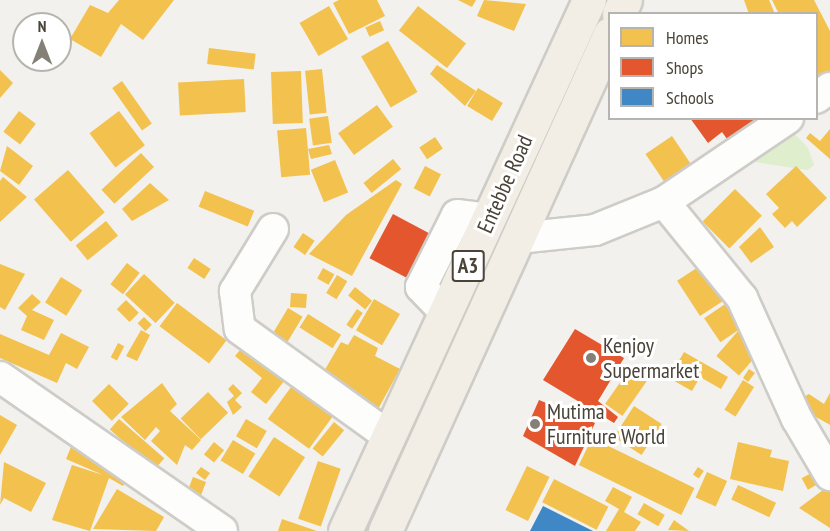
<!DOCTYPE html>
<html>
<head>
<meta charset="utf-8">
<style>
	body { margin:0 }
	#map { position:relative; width:830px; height:531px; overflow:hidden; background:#f2f1ed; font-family:"PT Sans Narrow",sans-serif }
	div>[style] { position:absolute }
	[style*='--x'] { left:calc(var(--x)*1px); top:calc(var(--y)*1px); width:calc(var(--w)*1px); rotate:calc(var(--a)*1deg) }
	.green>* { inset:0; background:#dfeecd }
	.homes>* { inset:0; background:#f2c14e; transform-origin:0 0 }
	.shops>* { inset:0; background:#e4572e; transform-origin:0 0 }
	.schools>* { inset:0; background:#3f88c5 }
	.roads { filter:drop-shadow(2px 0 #ceccc7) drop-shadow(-2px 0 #ceccc7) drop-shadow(0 2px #ceccc7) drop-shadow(0 -2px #ceccc7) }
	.minor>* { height:30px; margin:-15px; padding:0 15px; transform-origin:15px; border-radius:15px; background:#fdfdfc }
	.major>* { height:33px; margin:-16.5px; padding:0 16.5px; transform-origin:16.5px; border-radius:16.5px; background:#f2eee5 }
	.dots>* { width:16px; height:16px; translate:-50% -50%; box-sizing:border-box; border:3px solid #fff; border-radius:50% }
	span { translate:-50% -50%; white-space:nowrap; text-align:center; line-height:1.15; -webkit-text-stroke:6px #fff; paint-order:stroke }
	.shield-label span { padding:2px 4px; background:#fff; border:2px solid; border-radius:4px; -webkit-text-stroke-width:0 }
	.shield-label { font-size:21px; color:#4a4338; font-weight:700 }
	.street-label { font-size:22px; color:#4a4338 }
	.poi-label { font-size:22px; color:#4a4338 }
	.left { translate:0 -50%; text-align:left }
	.legend { position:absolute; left:608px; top:12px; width:210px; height:108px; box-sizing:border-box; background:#fff; border:2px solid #b7b4af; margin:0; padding:8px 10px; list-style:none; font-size:18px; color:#4a4338 }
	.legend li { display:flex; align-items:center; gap:12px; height:30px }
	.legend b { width:30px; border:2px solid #b7b4af }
	.north { position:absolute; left:12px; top:12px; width:60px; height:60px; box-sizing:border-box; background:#fff; border:2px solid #b7b4af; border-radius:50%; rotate:0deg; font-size:16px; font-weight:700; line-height:24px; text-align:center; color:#4a4338 }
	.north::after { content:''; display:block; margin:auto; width:21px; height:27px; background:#858077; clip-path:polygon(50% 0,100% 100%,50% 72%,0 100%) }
</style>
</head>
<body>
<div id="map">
	<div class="green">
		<i style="clip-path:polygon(793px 132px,808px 148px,814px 165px,807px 170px,748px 161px)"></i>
	</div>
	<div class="homes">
		<i style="clip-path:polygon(119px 0,174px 0,143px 40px,121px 24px,101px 57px,70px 39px,90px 5px,108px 13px)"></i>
		<i style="clip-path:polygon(339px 0,377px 0,385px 16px,349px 34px,333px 3px)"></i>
		<i style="clip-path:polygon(458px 0,476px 0,472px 7px)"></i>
		<i style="clip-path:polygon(484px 0,526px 4px,514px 31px,477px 16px)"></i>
		<i style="clip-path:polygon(744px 0,769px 0,775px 14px,749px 14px)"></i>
		<i style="clip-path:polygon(772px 0,814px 0,830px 31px,830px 72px,816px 79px,816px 14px,779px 14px)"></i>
		<i style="left:329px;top:6px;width:38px;height:34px;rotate:60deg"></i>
		<i style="left:418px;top:6px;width:61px;height:31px;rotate:38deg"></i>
		<i style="left:380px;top:21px;width:10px;height:16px;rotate:66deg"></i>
		<i style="left:388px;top:41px;width:59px;height:31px;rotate:60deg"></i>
		<i style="left:209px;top:48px;width:47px;height:16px;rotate:7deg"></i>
		<i style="clip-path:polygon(437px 65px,476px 91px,465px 106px,430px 74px)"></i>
		<i style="left:322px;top:69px;width:44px;height:17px;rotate:84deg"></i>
		<i style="clip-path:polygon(0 70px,13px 83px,0 98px)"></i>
		<i style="left:301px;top:71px;width:52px;height:30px;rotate:88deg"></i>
		<i style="left:244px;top:79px;width:33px;height:66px;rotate:87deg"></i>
		<i style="left:122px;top:81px;width:52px;height:12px;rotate:55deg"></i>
		<i style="left:478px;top:88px;width:29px;height:21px;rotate:31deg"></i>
		<i style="left:377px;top:105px;width:27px;height:48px;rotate:54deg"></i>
		<i style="left:19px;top:111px;width:21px;height:26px;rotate:37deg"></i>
		<i style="left:119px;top:111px;width:43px;height:37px;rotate:53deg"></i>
		<i style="left:328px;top:116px;width:27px;height:19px;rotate:82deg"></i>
		<i style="left:306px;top:128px;width:47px;height:29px;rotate:85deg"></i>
		<i style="clip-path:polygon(830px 129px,830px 159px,806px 138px,810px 133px,820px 141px)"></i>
		<i style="left:672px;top:136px;width:46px;height:32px;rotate:56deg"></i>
		<i style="left:435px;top:137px;width:14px;height:19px;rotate:56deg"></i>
		<i style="clip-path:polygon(329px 145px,332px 154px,311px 159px,308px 149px)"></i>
		<i style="clip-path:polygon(7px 146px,33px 166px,19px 185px,0 171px)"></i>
		<i style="left:141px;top:153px;width:19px;height:54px;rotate:47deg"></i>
		<i style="left:393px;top:159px;width:13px;height:38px;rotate:51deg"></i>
		<i style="left:335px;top:160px;width:35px;height:26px;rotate:68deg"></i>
		<i style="left:425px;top:166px;width:18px;height:25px;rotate:27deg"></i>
		<i style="clip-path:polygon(796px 166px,827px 198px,797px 227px,792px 221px,785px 228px,772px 214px,779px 208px,766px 194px)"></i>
		<i style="left:68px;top:170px;width:56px;height:45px;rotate:49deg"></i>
		<i style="clip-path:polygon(3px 177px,27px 197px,0 222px,0 181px)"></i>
		<i style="clip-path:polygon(396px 180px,402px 184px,352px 276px,309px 254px,346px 215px)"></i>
		<i style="clip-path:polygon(150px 183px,169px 200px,132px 221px,122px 209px)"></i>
		<i style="left:735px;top:189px;width:38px;height:46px;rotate:45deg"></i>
		<i style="left:205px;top:191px;width:53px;height:17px;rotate:22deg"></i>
		<i style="left:106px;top:221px;width:19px;height:39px;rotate:51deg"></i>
		<i style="clip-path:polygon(760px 227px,774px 247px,751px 263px,739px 247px)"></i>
		<i style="left:303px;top:233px;width:14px;height:17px;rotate:34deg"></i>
		<i style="left:194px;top:258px;width:20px;height:12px;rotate:33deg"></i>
		<i style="left:709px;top:260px;width:42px;height:38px;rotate:57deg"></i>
		<i style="left:127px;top:263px;width:16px;height:27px;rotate:38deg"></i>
		<i style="clip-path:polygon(0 264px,25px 274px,5px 310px,0 307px)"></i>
		<i style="left:323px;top:268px;width:13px;height:12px;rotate:29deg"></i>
		<i style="left:144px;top:274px;width:42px;height:28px;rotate:43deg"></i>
		<i style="left:337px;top:275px;width:12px;height:21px;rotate:31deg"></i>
		<i style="left:61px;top:277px;width:25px;height:30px;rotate:32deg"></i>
		<i style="left:355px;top:287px;width:22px;height:11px;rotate:39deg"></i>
		<i style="left:291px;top:293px;width:16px;height:14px;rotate:4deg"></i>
		<i style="clip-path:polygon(32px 294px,41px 302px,32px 310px,54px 320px,44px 340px,21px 330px,27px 316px,18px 308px)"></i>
		<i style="left:734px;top:298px;width:29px;height:36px;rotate:56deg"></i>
		<i style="left:374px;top:299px;width:30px;height:36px;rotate:30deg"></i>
		<i style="left:126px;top:300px;width:18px;height:13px;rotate:45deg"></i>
		<i style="left:177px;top:303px;width:62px;height:29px;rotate:37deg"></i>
		<i style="left:288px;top:308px;width:17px;height:34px;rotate:31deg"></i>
		<i style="left:357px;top:309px;width:7px;height:19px;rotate:34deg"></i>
		<i style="left:308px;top:314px;width:39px;height:16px;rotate:32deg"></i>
		<i style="left:144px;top:317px;width:11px;height:9px;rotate:45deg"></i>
		<i style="clip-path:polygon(141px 330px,150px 335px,137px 361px,126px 356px)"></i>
		<i style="left:738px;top:331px;width:30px;height:33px;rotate:41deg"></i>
		<i style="clip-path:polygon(61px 333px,89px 347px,77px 369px,66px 363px,57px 383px,0 358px,0 334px,49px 355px)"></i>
		<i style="clip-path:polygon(354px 335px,378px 348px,375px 356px,400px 369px,377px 411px,346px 394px,350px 387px,323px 373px,341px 342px,348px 345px)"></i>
		<i style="left:118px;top:343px;width:7px;height:16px;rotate:27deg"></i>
		<i style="clip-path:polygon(246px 343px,289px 375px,266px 404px,251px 392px,262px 378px,235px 356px)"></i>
		<i style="clip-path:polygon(684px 352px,728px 377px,721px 389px,700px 377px,692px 391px,669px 378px)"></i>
		<i style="left:631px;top:367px;width:21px;height:45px;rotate:35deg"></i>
		<i style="clip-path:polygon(749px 369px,755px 373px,748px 382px,743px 378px)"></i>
		<i style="left:299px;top:376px;width:51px;height:53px;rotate:36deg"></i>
		<i style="left:743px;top:380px;width:13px;height:35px;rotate:32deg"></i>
		<i style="clip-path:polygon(162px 383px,177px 404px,170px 411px,201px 440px,192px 450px,185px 445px,177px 465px,151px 441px,160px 431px,156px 427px,145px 440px,121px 417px)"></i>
		<i style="left:109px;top:384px;width:28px;height:24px;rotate:45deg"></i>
		<i style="clip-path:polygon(233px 384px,242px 393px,235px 400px,242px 407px,233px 415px,227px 402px,234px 396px,228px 389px)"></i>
		<i style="left:208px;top:392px;width:29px;height:38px;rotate:46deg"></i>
		<i style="clip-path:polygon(830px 393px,830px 425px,811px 414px,800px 399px,809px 394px,824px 404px)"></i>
		<i style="left:634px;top:406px;width:33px;height:37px;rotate:33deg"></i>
		<i style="clip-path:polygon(0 415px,17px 425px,0 455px)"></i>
		<i style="left:119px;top:419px;width:60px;height:14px;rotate:41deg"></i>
		<i style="left:246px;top:419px;width:24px;height:20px;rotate:30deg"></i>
		<i style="left:334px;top:422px;width:13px;height:34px;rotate:39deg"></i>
		<i style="left:274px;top:437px;width:37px;height:47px;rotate:33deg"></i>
		<i style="left:592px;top:438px;width:114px;height:30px;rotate:26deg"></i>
		<i style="left:233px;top:440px;width:26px;height:24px;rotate:31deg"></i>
		<i style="clip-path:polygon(73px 442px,130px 475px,123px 486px,109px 478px,90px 531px,52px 520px,72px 465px,103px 475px,66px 459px)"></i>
		<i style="left:214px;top:442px;width:13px;height:16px;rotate:39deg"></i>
		<i style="clip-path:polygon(738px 442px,772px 450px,770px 457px,789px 461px,783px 491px,730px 479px)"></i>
		<i style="left:318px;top:461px;width:24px;height:61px;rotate:19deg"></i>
		<i style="clip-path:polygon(4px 462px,46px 483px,31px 512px,4px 498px,0 505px)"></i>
		<i style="left:527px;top:466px;width:25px;height:49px;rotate:26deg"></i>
		<i style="clip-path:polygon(201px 467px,210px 473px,205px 480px,196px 473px)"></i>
		<i style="left:698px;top:467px;width:7px;height:9px;rotate:34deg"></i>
		<i style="left:707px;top:472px;width:22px;height:28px;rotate:24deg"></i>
		<i style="left:813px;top:472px;width:13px;height:13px;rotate:61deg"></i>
		<i style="left:193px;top:477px;width:14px;height:16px;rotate:21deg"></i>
		<i style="left:554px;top:479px;width:61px;height:26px;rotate:27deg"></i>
		<i style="left:738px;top:485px;width:42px;height:16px;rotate:25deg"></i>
		<i style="clip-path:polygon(613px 487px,632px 497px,624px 512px,641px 522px,635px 531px,606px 531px,619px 509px,605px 501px)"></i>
		<i style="clip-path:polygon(827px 487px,830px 492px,830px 528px,799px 508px)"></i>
		<i style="clip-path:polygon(117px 489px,164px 517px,156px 531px,93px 529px)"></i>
		<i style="left:644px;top:503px;width:24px;height:13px;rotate:30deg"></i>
		<i style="clip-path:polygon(282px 519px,317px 531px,278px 531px)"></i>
		<i style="clip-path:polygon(674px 520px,689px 531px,668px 530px)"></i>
	</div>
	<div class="shops">
		<i style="clip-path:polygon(690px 118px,776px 118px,724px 161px,715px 148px,727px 139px,722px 132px,708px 143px)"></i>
		<i style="left:393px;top:214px;width:50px;height:50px;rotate:28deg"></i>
		<i style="clip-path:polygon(575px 329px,624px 358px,598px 401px,618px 417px,614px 423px,543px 380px)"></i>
		<i style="clip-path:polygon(539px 400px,595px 423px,575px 466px,523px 436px)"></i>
	</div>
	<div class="schools">
		<i style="clip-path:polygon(543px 506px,593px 531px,530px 531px)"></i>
	</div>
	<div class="roads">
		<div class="minor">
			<i style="--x:816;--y:98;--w:17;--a:-36"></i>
			<i style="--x:664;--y:202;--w:124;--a:50.9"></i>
			<i style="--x:742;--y:298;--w:133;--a:65.6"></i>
			<i style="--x:797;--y:419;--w:65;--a:59.5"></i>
			<i style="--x:273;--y:229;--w:73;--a:121.5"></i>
			<i style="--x:235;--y:291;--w:38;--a:83"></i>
			<i style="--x:240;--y:329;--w:185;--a:35.8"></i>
			<i style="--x:518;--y:238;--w:77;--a:-5.9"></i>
			<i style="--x:595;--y:230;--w:74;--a:-22.1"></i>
			<i style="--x:664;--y:202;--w:150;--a:-34.1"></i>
			<i style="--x:446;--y:313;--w:36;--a:-134"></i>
			<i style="--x:421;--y:287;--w:80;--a:-63.4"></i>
			<i style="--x:457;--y:215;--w:32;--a:7"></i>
			<i style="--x:0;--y:377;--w:270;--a:34.7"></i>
		</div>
		<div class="major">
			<i style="--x:619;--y:14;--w:15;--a:-67"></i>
			<i style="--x:345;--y:531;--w:584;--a:-65.32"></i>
			<i style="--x:385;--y:531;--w:546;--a:-65.64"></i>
		</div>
	</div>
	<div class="dots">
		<i style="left:591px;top:358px;background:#858077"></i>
		<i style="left:535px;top:424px;background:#858077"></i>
	</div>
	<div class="shield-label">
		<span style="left:468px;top:266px">A3</span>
	</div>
	<div class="street-label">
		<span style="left:505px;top:184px;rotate:-66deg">Entebbe Road</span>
	</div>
	<div class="poi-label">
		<span class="left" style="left:603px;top:358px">Kenjoy<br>Supermarket</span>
		<span class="left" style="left:547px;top:424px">Mutima<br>Furniture World</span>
	</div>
	<ul class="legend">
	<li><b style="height:16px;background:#f2c14e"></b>Homes</li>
	<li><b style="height:16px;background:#e4572e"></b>Shops</li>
	<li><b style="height:16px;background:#3f88c5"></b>Schools</li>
	</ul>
	<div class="north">N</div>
</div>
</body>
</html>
